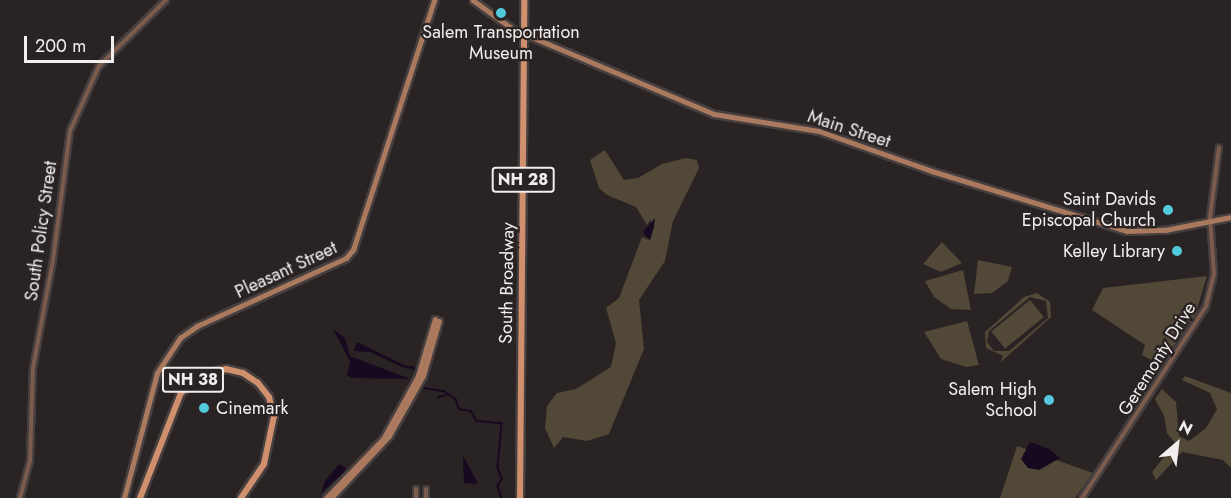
<!DOCTYPE html>
<html>
<head>
<meta charset="utf-8">
<style>
	body { margin:0 }
	#map { position:relative; width:1231px; height:498px; overflow:hidden; background:#2a2323; font-family:Jost,sans-serif }
	div>[style] { position:absolute }
	[style*='--x'] { left:calc(var(--x)*1px); top:calc(var(--y)*1px); width:calc(var(--w)*1px); rotate:calc(var(--a)*1deg) }
	.green>* { inset:0; background:#514837; transform-origin:0 0 }
	.water>* { inset:0; background:#160920 }
	.stream>* { height:1.5px; margin:-0.75px; padding:0 0.75px; transform-origin:0.75px; border-radius:0.75px; background:#160920 }
	.roads { filter:drop-shadow(2px 0 #463f3f) drop-shadow(-2px 0 #463f3f) drop-shadow(0 2px #463f3f) drop-shadow(0 -2px #463f3f) }
	.tertiary>* { height:4px; margin:-2px; padding:0 2px; transform-origin:2px; border-radius:2px; background:#7b5b4b }
	.secondary>* { height:4.5px; margin:-2.25px; padding:0 2.25px; transform-origin:2.25px; border-radius:2.25px; background:#ab795e }
	.primary>* { height:6px; margin:-3px; padding:0 3px; transform-origin:3px; border-radius:3px; background:#d1906d }
	.dots>* { width:16px; height:16px; translate:-50% -50%; box-sizing:border-box; border:3px solid #2a2323; border-radius:50% }
	span { translate:-50% -50%; white-space:nowrap; text-align:center; line-height:1.15; -webkit-text-stroke:4.5px #2a2323; paint-order:stroke }
	.shield-label span { padding:2px 4px; background:#2a2323; border:2px solid; border-radius:4px; -webkit-text-stroke-width:0 }
	.shield-label { font-size:16px; color:#f3eeee; font-weight:700 }
	.poi-label { font-size:18px; color:#f3eeee }
	.right { translate:-100% -50%; text-align:right }
	.left { translate:0 -50%; text-align:left }
	.street-label { font-size:18px; color:#f3eeee }
	.north { position:absolute; left:1147px; top:414px; width:60px; height:60px; -webkit-text-stroke:4px #2a2323; paint-order:stroke; rotate:28deg; font-size:16px; font-weight:700; line-height:24px; text-align:center; color:#f3eeee }
	.north::after { content:''; display:block; margin:auto; width:21px; height:27px; background:#f3eeee; clip-path:polygon(50% 0,100% 100%,50% 72%,0 100%) }
	.scale { position:absolute; left:24px; top:36px; width:90px; height:27px; box-sizing:border-box; border:3px solid #f3eeee; border-top:0; padding-left:8px; font-size:18px; line-height:21px; white-space:nowrap; color:#f3eeee; -webkit-text-stroke:4px #2a2323; paint-order:stroke }
</style>
</head>
<body>
<div id="map">
	<div class="green">
		<i style="clip-path:polygon(605px 150px,624px 180px,638px 178px,662px 164px,686px 158px,697px 160px,699px 168px,673px 221px,665px 261px,639px 300px,644px 349px,609px 434px,587px 441px,563px 437px,554px 448px,545px 428px,547px 406px,557px 393px,576px 389px,611px 367px,616px 343px,606px 308px,619px 298px,642px 237px,649px 240px,651px 219px,647px 225px,636px 207px,607px 195px,599px 188px,590px 160px)"></i>
		<i style="clip-path:polygon(942px 242px,962px 263px,941px 272px,923px 264px)"></i>
		<i style="clip-path:polygon(978px 260px,1012px 267px,1008px 281px,992px 293px,974px 294px)"></i>
		<i style="clip-path:polygon(963px 270px,971px 310px,951px 309px,934px 297px,925px 281px)"></i>
		<i style="clip-path:polygon(1207px 276px,1196px 313px,1161px 366px,1142px 355px,1145px 345px,1092px 310px,1103px 288px)"></i>
		<i style="clip-path:polygon(evenodd,1037px 293px,1050px 302px,1051px 317px,1001px 362px,1003px 356px,986px 348px,985px 332px,1024px 297px,1037px 293px,1030px 297px,1046px 301px,1048px 318px,1009px 351px,994px 351px,987px 342px,989px 331px,1030px 297px)"></i>
		<i style="left:1030px;top:300px;width:22px;height:50px;rotate:51deg"></i>
		<i style="clip-path:polygon(967px 321px,979px 365px,966px 367px,941px 359px,924px 332px)"></i>
		<i style="clip-path:polygon(1185px 376px,1231px 393px,1231px 468px,1223px 460px,1182px 452px,1156px 480px,1152px 472px,1175px 443px,1167px 433px,1164px 416px,1155px 399px,1162px 389px,1176px 402px,1179px 436px,1189px 441px,1206px 428px,1217px 409px,1210px 393px,1182px 380px)"></i>
		<i style="clip-path:polygon(1017px 446px,1093px 473px,1075px 498px,1000px 498px)"></i>
	</div>
	<div class="water">
		<i style="clip-path:polygon(655px 218px,654px 227px,650px 240px,643px 232px)"></i>
		<i style="clip-path:polygon(333px 329px,345px 338px,350px 356px,410px 379px,351px 378px,347px 375px,350px 361px)"></i>
		<i style="clip-path:polygon(357px 342px,406px 366px,414px 366px,415px 370px,402px 367px,370px 352px,354px 351px)"></i>
		<i style="clip-path:polygon(1030px 442px,1049px 449px,1060px 458px,1039px 470px,1028px 468px,1021px 459px)"></i>
		<i style="clip-path:polygon(463px 457px,465px 459px,478px 484px,464px 483px)"></i>
		<i style="clip-path:polygon(339px 464px,346px 468px,344px 472px,321px 493px,325px 481px)"></i>
	</div>
	<div class="stream">
		<i style="--x:424;--y:388;--w:20;--a:9"></i>
		<i style="--x:444;--y:391;--w:14;--a:34"></i>
		<i style="--x:456;--y:399;--w:10;--a:73"></i>
		<i style="--x:459;--y:409;--w:12;--a:9"></i>
		<i style="--x:471;--y:411;--w:12;--a:59"></i>
		<i style="--x:477;--y:421;--w:25;--a:5"></i>
		<i style="--x:502;--y:423;--w:44;--a:95.2"></i>
		<i style="--x:498;--y:467;--w:13;--a:72"></i>
		<i style="--x:502;--y:479;--w:8;--a:120"></i>
		<i style="--x:498;--y:486;--w:13;--a:72"></i>
		<i style="--x:438;--y:397;--w:8;--a:-14"></i>
	</div>
	<div class="roads">
		<div class="tertiary">
			<i style="--x:426;--y:489;--w:9;--a:90"></i>
			<i style="--x:20;--y:498;--w:38;--a:-75"></i>
			<i style="--x:30;--y:461;--w:93;--a:-88.2"></i>
			<i style="--x:33;--y:368;--w:110;--a:-79.5"></i>
			<i style="--x:53;--y:260;--w:130;--a:-82.5"></i>
			<i style="--x:70;--y:131;--w:71;--a:-66"></i>
			<i style="--x:99;--y:66;--w:94;--a:-44.6"></i>
			<i style="--x:416;--y:498;--w:9;--a:-90"></i>
			<i style="--x:1082;--y:498;--w:229;--a:-57.1"></i>
			<i style="--x:1206;--y:306;--w:33;--a:-76"></i>
			<i style="--x:1214;--y:274;--w:57;--a:-94"></i>
			<i style="--x:1210;--y:217;--w:70;--a:-82.6"></i>
		</div>
		<div class="secondary">
			<i style="--x:473;--y:0;--w:49;--a:35.9"></i>
			<i style="--x:513;--y:29;--w:218;--a:22.9"></i>
			<i style="--x:714;--y:114;--w:106;--a:9.2"></i>
			<i style="--x:819;--y:131;--w:120;--a:19.5"></i>
			<i style="--x:932;--y:171;--w:204;--a:17.1"></i>
			<i style="--x:1127;--y:231;--w:38;--a:-2"></i>
			<i style="--x:1165;--y:230;--w:67;--a:-11.1"></i>
			<i style="--x:124;--y:498;--w:129;--a:-75.2"></i>
			<i style="--x:157;--y:373;--w:42;--a:-56.7"></i>
			<i style="--x:180;--y:338;--w:21;--a:-35"></i>
			<i style="--x:197;--y:326;--w:164;--a:-24.5"></i>
			<i style="--x:346;--y:258;--w:11;--a:-49"></i>
			<i style="--x:353;--y:250;--w:263;--a:-72"></i>
			<i style="--x:326;--y:498;--w:82;--a:-46"></i>
			<i style="--x:383;--y:439;--w:72;--a:-60.9"></i>
			<i style="--x:418;--y:376;--w:59;--a:-73.4"></i>
			<i style="--x:331;--y:498;--w:85;--a:-46.9"></i>
			<i style="--x:389;--y:436;--w:69;--a:-60.5"></i>
			<i style="--x:423;--y:376;--w:57;--a:-73.8"></i>
		</div>
		<div class="primary">
			<i style="--x:140;--y:498;--w:113;--a:-68.7"></i>
			<i style="--x:181;--y:393;--w:25;--a:-42"></i>
			<i style="--x:200;--y:376;--w:27;--a:-15"></i>
			<i style="--x:226;--y:369;--w:17;--a:13"></i>
			<i style="--x:243;--y:373;--w:18;--a:34"></i>
			<i style="--x:258;--y:383;--w:18;--a:52"></i>
			<i style="--x:269;--y:397;--w:20;--a:75"></i>
			<i style="--x:274;--y:416;--w:49;--a:101.8"></i>
			<i style="--x:264;--y:464;--w:41;--a:124.1"></i>
			<i style="--x:520;--y:498;--w:498;--a:-89.5"></i>
		</div>
	</div>
	<div class="dots">
		<i style="left:501px;top:13px;background:#53cadc"></i>
		<i style="left:1168px;top:210px;background:#53cadc"></i>
		<i style="left:1177px;top:251px;background:#53cadc"></i>
		<i style="left:1049px;top:400px;background:#53cadc"></i>
		<i style="left:204px;top:408px;background:#53cadc"></i>
	</div>
	<div class="shield-label">
		<span style="left:523px;top:180px">NH 28</span>
		<span style="left:193px;top:380px">NH 38</span>
	</div>
	<div class="poi-label">
		<span style="left:501px;top:43px">Salem Transportation<br>Museum</span>
		<span class="right" style="left:1156px;top:210px">Saint Davids<br>Episcopal Church</span>
		<span class="right" style="left:1165px;top:251px">Kelley Library</span>
		<span class="right" style="left:1037px;top:400px">Salem High<br>School</span>
		<span class="left" style="left:216px;top:408px">Cinemark</span>
	</div>
	<div class="street-label">
		<span style="left:849px;top:129px;rotate:18deg">Main Street</span>
		<span style="left:41px;top:231px;rotate:-82deg">South Policy Street</span>
		<span style="left:286px;top:270px;rotate:-25deg">Pleasant Street</span>
		<span style="left:507px;top:283px;rotate:-89deg">South Broadway</span>
		<span style="left:1157px;top:359px;rotate:-58deg">Geremonty Drive</span>
	</div>
	<div class="north">N</div>
	<div class="scale">200 m</div>
</div>
</body>
</html>
